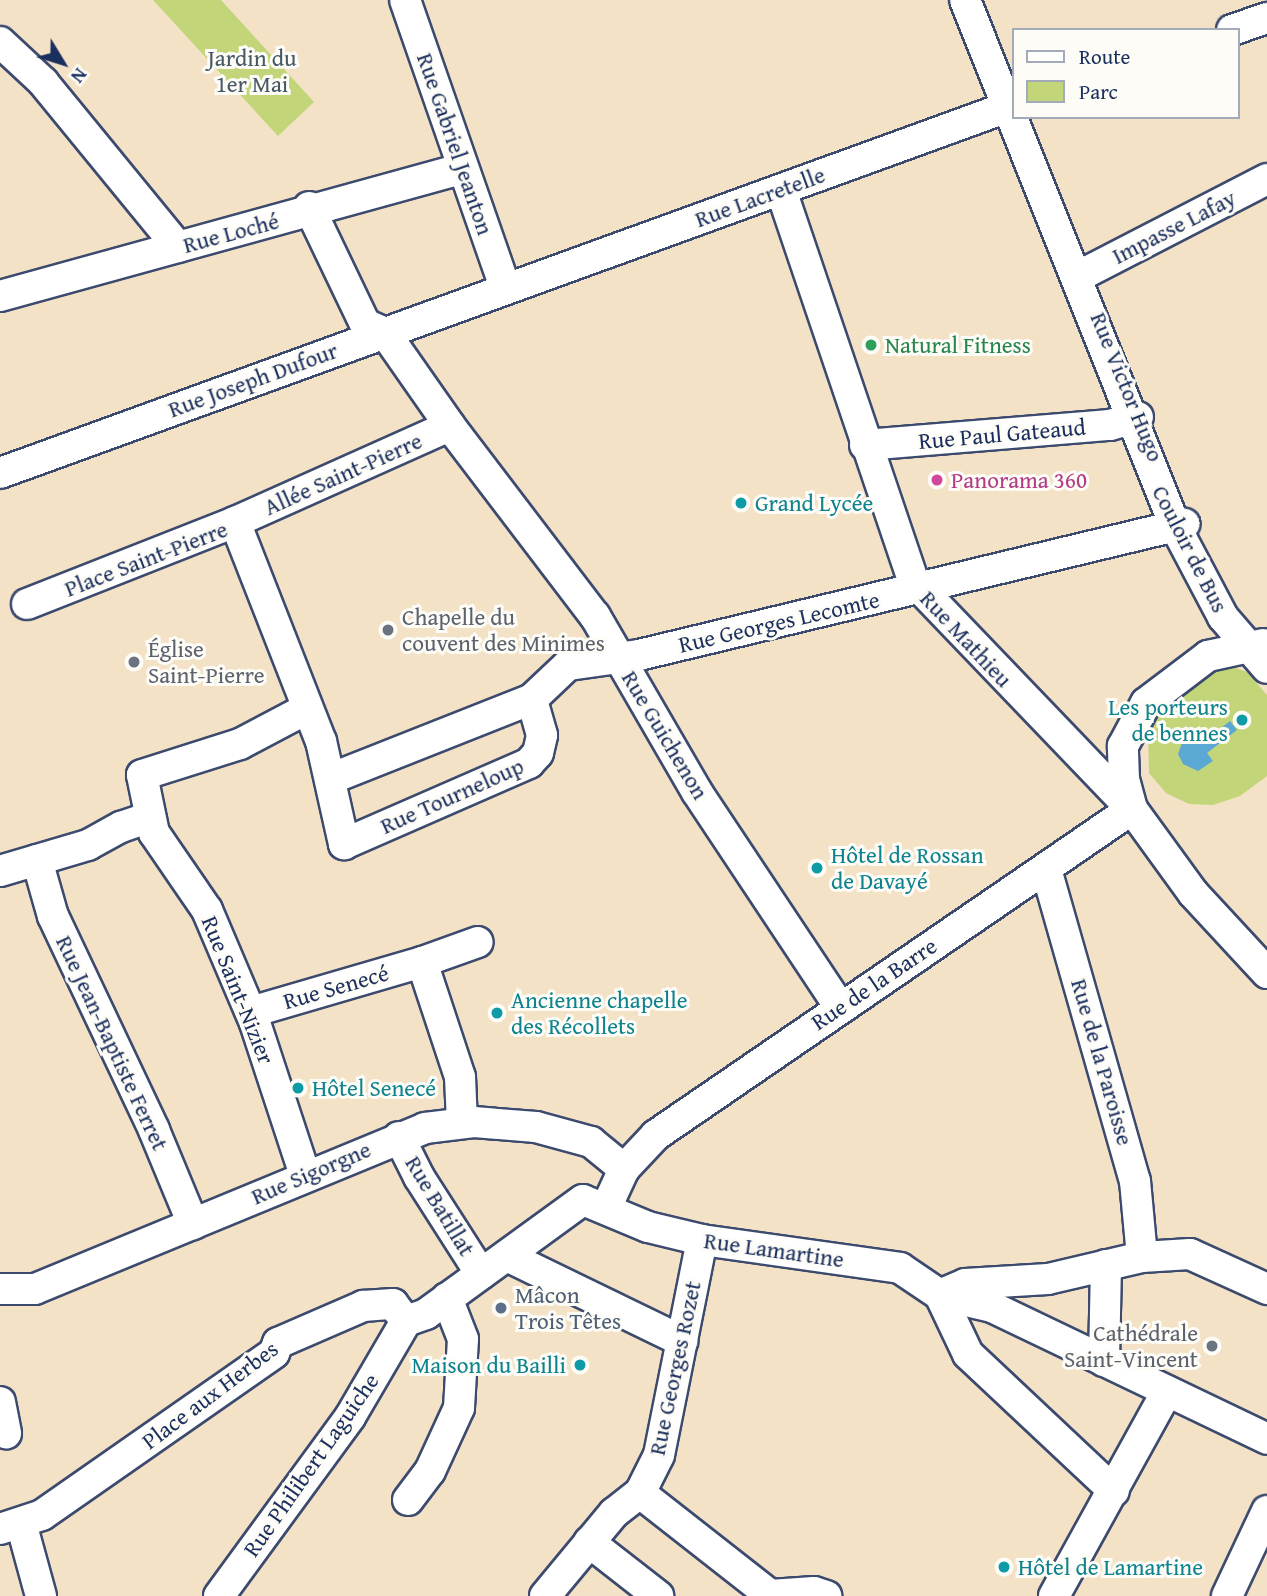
<!DOCTYPE html>
<html>
<head>
<meta charset="utf-8">
<style>
	body { margin:0 }
	#map { position:relative; width:1267px; height:1596px; overflow:hidden; background:#f4e2c7; font-family:"Gentium Book Plus",serif }
	div>[style] { position:absolute }
	[style*='--x'] { left:calc(var(--x)*1px); top:calc(var(--y)*1px); width:calc(var(--w)*1px); rotate:calc(var(--a)*1deg) }
	.green>* { inset:0; background:#c2d578 }
	.water>* { inset:0; background:#5aa8d3 }
	.roads { filter:drop-shadow(2px 0 #3c4a6e) drop-shadow(-2px 0 #3c4a6e) drop-shadow(0 2px #3c4a6e) drop-shadow(0 -2px #3c4a6e) }
	.minor>* { height:30px; margin:-15px; padding:0 15px; transform-origin:15px; border-radius:15px; background:#fff }
	.dots>* { width:19px; height:19px; translate:-50% -50%; box-sizing:border-box; border:4px solid #fdfcf7; border-radius:50% }
	span { translate:-50% -50%; white-space:nowrap; text-align:center; line-height:1.15; -webkit-text-stroke:6px #fdfcf7; paint-order:stroke }
	.park-label { font-size:23px; color:#455864 }
	.street-label { font-size:23px; color:#1b2f5e }
	.leisure-label { font-size:23px; color:#27864d }
	.left { translate:0 -50%; text-align:left }
	.hotel-label { font-size:23px; color:#b23c85 }
	.culture-label { font-size:23px; color:#0d838f }
	.right { translate:-100% -50%; text-align:right }
	.worship-label { font-size:23px; color:#5b616d }
	.service-label { font-size:23px; color:#4e5e75 }
	.legend { position:absolute; left:1012px; top:28px; width:228px; height:91px; box-sizing:border-box; background:#fdfcf7; border:2px solid #a3aaba; margin:0; padding:9px 12px; list-style:none; font-size:21px; color:#1b2f5e }
	.legend li { display:flex; align-items:center; gap:14px; height:35px }
	.legend b { width:35px; border:2px solid #a3aaba }
	.north { position:absolute; left:28px; top:28px; width:70px; height:70px; -webkit-text-stroke:5px #fdfcf7; paint-order:stroke; rotate:128deg; font-size:19px; font-weight:700; line-height:28px; text-align:center; color:#1b2f5e }
	.north::after { content:''; display:block; margin:auto; width:24px; height:32px; background:#1b2f5e; clip-path:polygon(50% 0,100% 100%,50% 72%,0 100%) }
</style>
</head>
<body>
<div id="map">
	<div class="green">
		<i style="clip-path:polygon(153px 0,221px 0,314px 102px,278px 136px)"></i>
		<i style="clip-path:polygon(1233px 667px,1247px 672px,1267px 695px,1267px 776px,1240px 796px,1213px 805px,1189px 804px,1166px 793px,1149px 773px,1148px 731px,1157px 712px,1209px 673px)"></i>
	</div>
	<div class="water">
		<i style="clip-path:polygon(1230px 721px,1237px 730px,1207px 753px,1213px 761px,1198px 771px,1183px 764px,1178px 754px,1182px 743px,1193px 734px,1201px 744px)"></i>
	</div>
	<div class="roads">
		<div class="minor">
			<i style="--x:405;--y:0;--w:304;--a:70.8"></i>
			<i style="--x:965;--y:0;--w:566;--a:68.24"></i>
			<i style="--x:1175;--y:526;--w:103;--a:62.2"></i>
			<i style="--x:1223;--y:617;--w:67;--a:49.2"></i>
			<i style="--x:1232;--y:30;--w:37;--a:-19"></i>
			<i style="--x:0;--y:42;--w:59;--a:42.9"></i>
			<i style="--x:43;--y:82;--w:213;--a:50.7"></i>
			<i style="--x:781;--y:190;--w:414;--a:71.3"></i>
			<i style="--x:914;--y:582;--w:315;--a:46.2"></i>
			<i style="--x:1132;--y:809;--w:104;--a:54"></i>
			<i style="--x:1193;--y:893;--w:109;--a:47.2"></i>
			<i style="--x:309;--y:207;--w:130;--a:64.4"></i>
			<i style="--x:365;--y:324;--w:22;--a:24"></i>
			<i style="--x:1081;--y:275;--w:209;--a:-27.3"></i>
			<i style="--x:0;--y:296;--w:479;--a:-15.4"></i>
			<i style="--x:385;--y:333;--w:113;--a:55"></i>
			<i style="--x:450;--y:426;--w:239;--a:52.7"></i>
			<i style="--x:595;--y:616;--w:203;--a:59.9"></i>
			<i style="--x:697;--y:792;--w:258;--a:56.4"></i>
			<i style="--x:865;--y:445;--w:246;--a:-4.7"></i>
			<i style="--x:1110;--y:425;--w:29;--a:-16"></i>
			<i style="--x:0;--y:473;--w:1078;--a:-19.96"></i>
			<i style="--x:235;--y:522;--w:235;--a:68.6"></i>
			<i style="--x:321;--y:741;--w:106;--a:77.4"></i>
			<i style="--x:344;--y:844;--w:202;--a:-23.6"></i>
			<i style="--x:529;--y:763;--w:13;--a:-48"></i>
			<i style="--x:538;--y:753;--w:18;--a:-77"></i>
			<i style="--x:542;--y:735;--w:37;--a:-106"></i>
			<i style="--x:27;--y:604;--w:224;--a:-21.5"></i>
			<i style="--x:235;--y:522;--w:235;--a:-24.1"></i>
			<i style="--x:330;--y:779;--w:217;--a:-21.6"></i>
			<i style="--x:532;--y:699;--w:50;--a:-43.4"></i>
			<i style="--x:568;--y:665;--w:72;--a:-8"></i>
			<i style="--x:639;--y:655;--w:561;--a:-13.52"></i>
			<i style="--x:1132;--y:809;--w:30;--a:-105"></i>
			<i style="--x:1124;--y:780;--w:34;--a:-92"></i>
			<i style="--x:1123;--y:746;--w:49;--a:-61.9"></i>
			<i style="--x:1146;--y:703;--w:78;--a:-37.2"></i>
			<i style="--x:1208;--y:656;--w:56;--a:-12.3"></i>
			<i style="--x:37;--y:860;--w:58;--a:74.1"></i>
			<i style="--x:53;--y:916;--w:237;--a:64.7"></i>
			<i style="--x:154;--y:1130;--w:102;--a:67.5"></i>
			<i style="--x:1046;--y:869;--w:324;--a:74.1"></i>
			<i style="--x:1135;--y:1181;--w:76;--a:84.7"></i>
			<i style="--x:0;--y:871;--w:92;--a:-16.5"></i>
			<i style="--x:88;--y:845;--w:38;--a:-29"></i>
			<i style="--x:121;--y:827;--w:31;--a:-19"></i>
			<i style="--x:422;--y:962;--w:59;--a:-19.7"></i>
			<i style="--x:251;--y:1012;--w:178;--a:-16.3"></i>
			<i style="--x:422;--y:962;--w:121;--a:71.7"></i>
			<i style="--x:460;--y:1077;--w:46;--a:87.5"></i>
			<i style="--x:399;--y:1137;--w:45;--a:63.4"></i>
			<i style="--x:419;--y:1177;--w:115;--a:57.4"></i>
			<i style="--x:305;--y:1175;--w:160;--a:-108.2"></i>
			<i style="--x:255;--y:1023;--w:123;--a:-113"></i>
			<i style="--x:207;--y:910;--w:93;--a:-124.5"></i>
			<i style="--x:154;--y:833;--w:59;--a:-101.7"></i>
			<i style="--x:142;--y:775;--w:103;--a:-17.6"></i>
			<i style="--x:240;--y:744;--w:75;--a:-27.9"></i>
			<i style="--x:606;--y:1208;--w:43;--a:-65.2"></i>
			<i style="--x:624;--y:1169;--w:47;--a:-46.7"></i>
			<i style="--x:656;--y:1135;--w:577;--a:-34.41"></i>
			<i style="--x:507;--y:1256;--w:195;--a:25.9"></i>
			<i style="--x:0;--y:1289;--w:35;--a:0"></i>
			<i style="--x:35;--y:1289;--w:422;--a:-22.4"></i>
			<i style="--x:425;--y:1128;--w:49;--a:-7"></i>
			<i style="--x:474;--y:1122;--w:62;--a:4.6"></i>
			<i style="--x:536;--y:1127;--w:57;--a:15.3"></i>
			<i style="--x:591;--y:1142;--w:43;--a:39.3"></i>
			<i style="--x:944;--y:1293;--w:23;--a:-23"></i>
			<i style="--x:965;--y:1284;--w:83;--a:-3.4"></i>
			<i style="--x:1048;--y:1279;--w:97;--a:-13.2"></i>
			<i style="--x:1142;--y:1257;--w:48;--a:-3.6"></i>
			<i style="--x:1190;--y:1254;--w:85;--a:24.4"></i>
			<i style="--x:940;--y:1295;--w:53;--a:13"></i>
			<i style="--x:992;--y:1307;--w:305;--a:25.6"></i>
			<i style="--x:1104;--y:1361;--w:96;--a:-88.8"></i>
			<i style="--x:0;--y:1402;--w:32;--a:79"></i>
			<i style="--x:640;--y:1493;--w:165;--a:38.1"></i>
			<i style="--x:408;--y:1500;--w:36;--a:-53"></i>
			<i style="--x:430;--y:1471;--w:69;--a:-65.3"></i>
			<i style="--x:459;--y:1408;--w:69;--a:-86.7"></i>
			<i style="--x:463;--y:1339;--w:44;--a:-111.3"></i>
			<i style="--x:21;--y:1523;--w:76;--a:74.7"></i>
			<i style="--x:0;--y:1529;--w:44;--a:-18.4"></i>
			<i style="--x:42;--y:1515;--w:283;--a:-34.9"></i>
			<i style="--x:274;--y:1353;--w:11;--a:-68"></i>
			<i style="--x:278;--y:1343;--w:93;--a:-23.5"></i>
			<i style="--x:363;--y:1306;--w:30;--a:-4"></i>
			<i style="--x:393;--y:1304;--w:21;--a:53"></i>
			<i style="--x:589;--y:1542;--w:88;--a:38"></i>
			<i style="--x:770;--y:1595;--w:44;--a:-3.9"></i>
			<i style="--x:814;--y:1592;--w:13;--a:18"></i>
			<i style="--x:219;--y:1596;--w:222;--a:-53.8"></i>
			<i style="--x:350;--y:1417;--w:111;--a:-59.7"></i>
			<i style="--x:406;--y:1321;--w:21;--a:-19"></i>
			<i style="--x:426;--y:1314;--w:194;--a:-36"></i>
			<i style="--x:583;--y:1200;--w:70;--a:22.6"></i>
			<i style="--x:648;--y:1227;--w:56;--a:13.5"></i>
			<i style="--x:702;--y:1240;--w:200;--a:8"></i>
			<i style="--x:900;--y:1268;--w:48;--a:34"></i>
			<i style="--x:940;--y:1295;--w:65;--a:64.6"></i>
			<i style="--x:968;--y:1354;--w:200;--a:43.2"></i>
			<i style="--x:545;--y:1596;--w:108;--a:-50.3"></i>
			<i style="--x:614;--y:1513;--w:33;--a:-38"></i>
			<i style="--x:640;--y:1493;--w:42;--a:-63.4"></i>
			<i style="--x:659;--y:1455;--w:219;--a:-78.7"></i>
			<i style="--x:1054;--y:1596;--w:234;--a:-61.1"></i>
			<i style="--x:1227;--y:1596;--w:94;--a:-64.8"></i>
		</div>
	</div>
	<div class="dots">
		<i style="left:871px;top:345px;background:#2e9e5b"></i>
		<i style="left:937px;top:480px;background:#d1479c"></i>
		<i style="left:741px;top:503px;background:#0f9aa8"></i>
		<i style="left:388px;top:630px;background:#6b7280"></i>
		<i style="left:134px;top:662px;background:#6b7280"></i>
		<i style="left:1242px;top:720px;background:#0f9aa8"></i>
		<i style="left:817px;top:868px;background:#0f9aa8"></i>
		<i style="left:497px;top:1013px;background:#0f9aa8"></i>
		<i style="left:298px;top:1088px;background:#0f9aa8"></i>
		<i style="left:501px;top:1308px;background:#5c6f8a"></i>
		<i style="left:1212px;top:1346px;background:#6b7280"></i>
		<i style="left:580px;top:1365px;background:#0f9aa8"></i>
		<i style="left:1004px;top:1567px;background:#0f9aa8"></i>
	</div>
	<div class="park-label">
		<span style="left:252px;top:71px">Jardin du<br>1er Mai</span>
	</div>
	<div class="street-label">
		<span style="left:455px;top:144px;rotate:71deg">Rue Gabriel Jeanton</span>
		<span style="left:760px;top:197px;rotate:-20deg">Rue Lacretelle</span>
		<span style="left:1174px;top:227px;rotate:-27deg">Impasse Lafay</span>
		<span style="left:231px;top:233px;rotate:-15deg">Rue Loché</span>
		<span style="left:253px;top:380px;rotate:-20deg">Rue Joseph Dufour</span>
		<span style="left:1127px;top:387px;rotate:68deg">Rue Victor Hugo</span>
		<span style="left:1002px;top:434px;rotate:-5deg">Rue Paul Gateaud</span>
		<span style="left:343px;top:474px;rotate:-24deg">Allée Saint-Pierre</span>
		<span style="left:1190px;top:549px;rotate:63deg">Couloir de Bus</span>
		<span style="left:146px;top:559px;rotate:-21deg">Place Saint-Pierre</span>
		<span style="left:779px;top:622px;rotate:-13deg">Rue Georges Lecomte</span>
		<span style="left:966px;top:639px;rotate:47deg">Rue Mathieu</span>
		<span style="left:665px;top:735px;rotate:59deg">Rue Guichenon</span>
		<span style="left:452px;top:796px;rotate:-24deg">Rue Tourneloup</span>
		<span style="left:874px;top:984px;rotate:-34deg">Rue de la Barre</span>
		<span style="left:336px;top:987px;rotate:-16deg">Rue Senecé</span>
		<span style="left:238px;top:990px;rotate:68deg">Rue Saint-Nizier</span>
		<span style="left:112px;top:1043px;rotate:65deg">Rue Jean-Baptiste Ferret</span>
		<span style="left:1102px;top:1062px;rotate:74deg">Rue de la Paroisse</span>
		<span style="left:311px;top:1173px;rotate:-23deg">Rue Sigorgne</span>
		<span style="left:440px;top:1206px;rotate:59deg">Rue Batillat</span>
		<span style="left:774px;top:1250px;rotate:8deg">Rue Lamartine</span>
		<span style="left:675px;top:1368px;rotate:-78deg">Rue Georges Rozet</span>
		<span style="left:210px;top:1395px;rotate:-37deg">Place aux Herbes</span>
		<span style="left:311px;top:1465px;rotate:-55deg">Rue Philibert Laguiche</span>
	</div>
	<div class="leisure-label">
		<span class="left" style="left:885px;top:345px">Natural Fitness</span>
	</div>
	<div class="hotel-label">
		<span class="left" style="left:951px;top:480px">Panorama 360</span>
	</div>
	<div class="culture-label">
		<span class="left" style="left:755px;top:503px">Grand Lycée</span>
		<span class="right" style="left:1228px;top:720px">Les porteurs<br>de bennes</span>
		<span class="left" style="left:831px;top:868px">Hôtel de Rossan<br>de Davayé</span>
		<span class="left" style="left:511px;top:1013px">Ancienne chapelle<br>des Récollets</span>
		<span class="left" style="left:312px;top:1088px">Hôtel Senecé</span>
		<span class="right" style="left:566px;top:1365px">Maison du Bailli</span>
		<span class="left" style="left:1018px;top:1567px">Hôtel de Lamartine</span>
	</div>
	<div class="worship-label">
		<span class="left" style="left:402px;top:630px">Chapelle du<br>couvent des Minimes</span>
		<span class="left" style="left:148px;top:662px">Église<br>Saint-Pierre</span>
		<span class="right" style="left:1198px;top:1346px">Cathédrale<br>Saint-Vincent</span>
	</div>
	<div class="service-label">
		<span class="left" style="left:515px;top:1308px">Mâcon<br>Trois Têtes</span>
	</div>
	<ul class="legend">
	<li><b style="height:9px;background:#fff"></b>Route</li>
	<li><b style="height:19px;background:#c2d578"></b>Parc</li>
	</ul>
	<div class="north">N</div>
</div>
</body>
</html>
